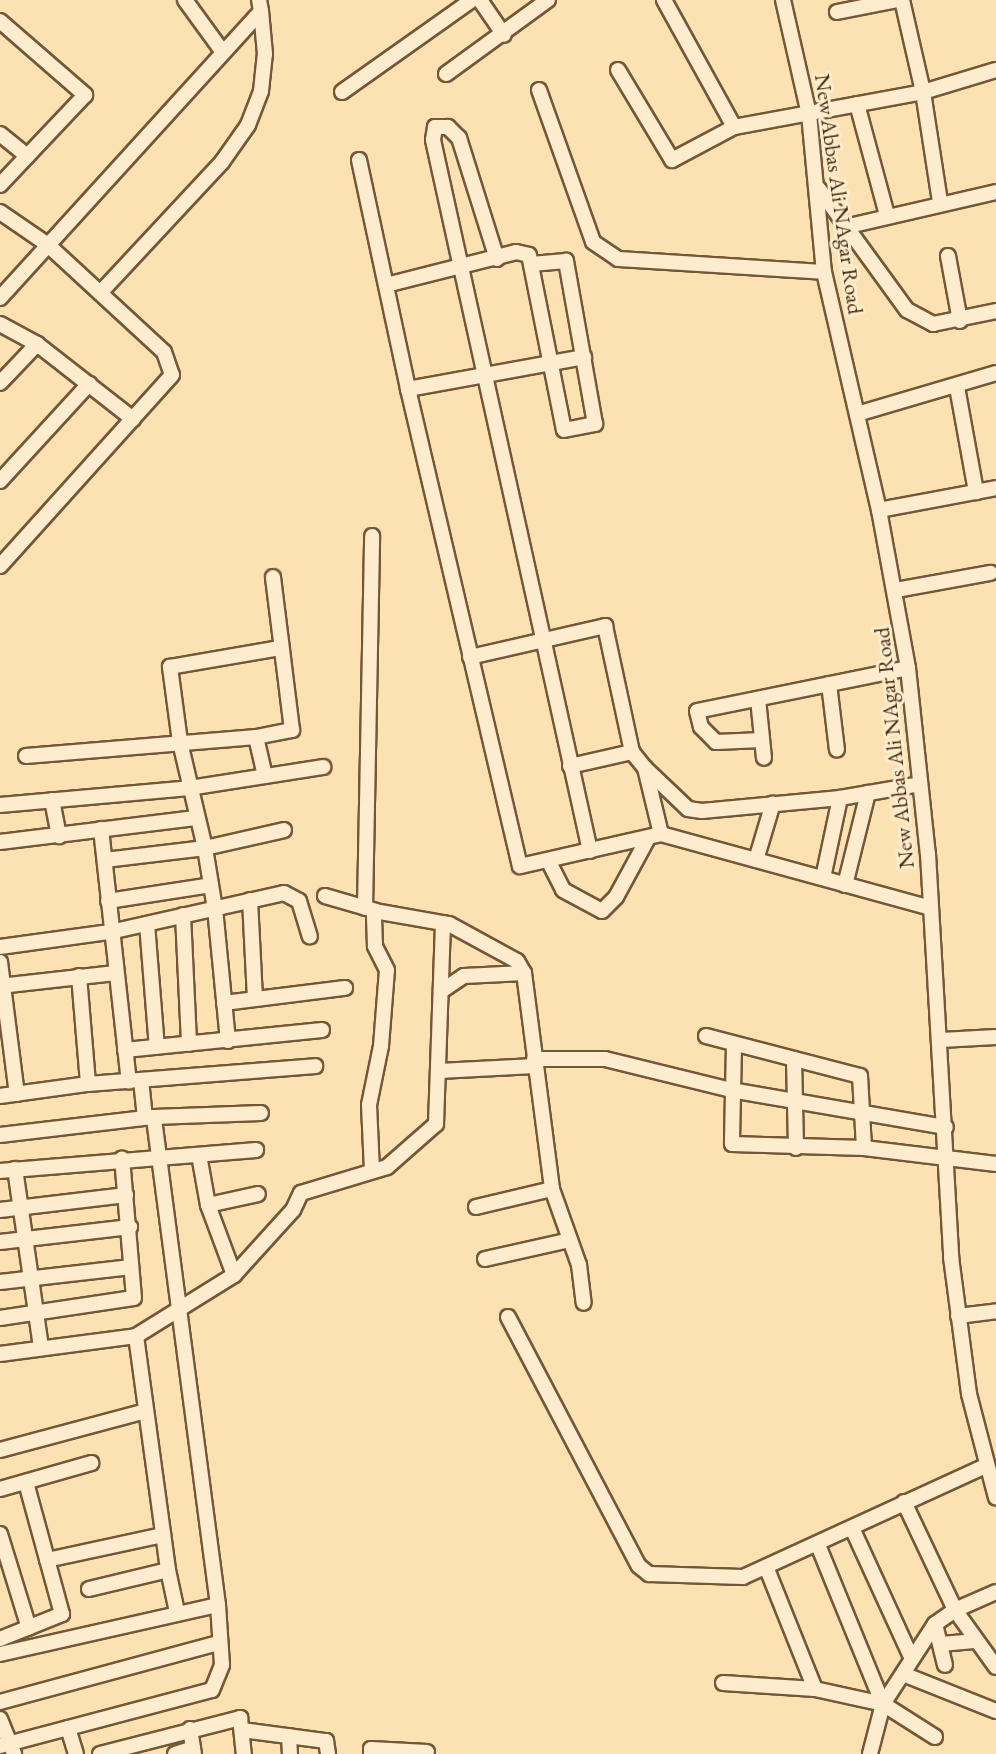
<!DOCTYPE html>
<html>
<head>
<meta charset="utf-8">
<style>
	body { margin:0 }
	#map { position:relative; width:996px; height:1754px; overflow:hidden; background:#fce2b3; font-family:"EB Garamond",serif }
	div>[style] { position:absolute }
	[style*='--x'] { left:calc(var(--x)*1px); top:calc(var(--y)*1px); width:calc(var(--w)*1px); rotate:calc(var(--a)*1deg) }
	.roads { filter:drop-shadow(2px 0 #745736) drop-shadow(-2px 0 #745736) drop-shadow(0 2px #745736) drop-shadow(0 -2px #745736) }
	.minor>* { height:14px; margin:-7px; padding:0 7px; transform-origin:7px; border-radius:7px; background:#fdecce }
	span { translate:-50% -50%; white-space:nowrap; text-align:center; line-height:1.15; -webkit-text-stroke:6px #fdecce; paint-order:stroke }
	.street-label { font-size:22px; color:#46290c }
</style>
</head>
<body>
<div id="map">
	<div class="roads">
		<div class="minor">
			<i style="--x:185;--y:0;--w:63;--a:54"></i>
			<i style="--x:480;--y:0;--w:42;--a:55.6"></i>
			<i style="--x:664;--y:0;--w:145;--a:61.1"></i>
			<i style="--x:734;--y:127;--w:192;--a:-10.5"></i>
			<i style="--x:923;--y:92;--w:76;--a:-16.8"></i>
			<i style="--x:783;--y:0;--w:117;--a:77.2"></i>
			<i style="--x:809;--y:114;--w:159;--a:84.6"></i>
			<i style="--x:824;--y:272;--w:244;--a:77"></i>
			<i style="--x:879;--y:510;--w:161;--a:79.6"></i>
			<i style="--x:908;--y:668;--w:187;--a:83.9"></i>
			<i style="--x:928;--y:854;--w:404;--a:86.7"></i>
			<i style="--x:951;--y:1257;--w:138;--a:82.5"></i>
			<i style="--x:969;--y:1394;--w:107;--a:75.4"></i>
			<i style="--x:902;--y:0;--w:94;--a:77.1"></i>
			<i style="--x:923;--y:92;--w:111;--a:81.2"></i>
			<i style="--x:837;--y:12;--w:61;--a:-11.3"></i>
			<i style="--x:0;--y:21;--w:113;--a:41"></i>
			<i style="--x:85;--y:95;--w:124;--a:133.4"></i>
			<i style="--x:618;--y:70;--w:105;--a:59"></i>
			<i style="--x:672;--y:160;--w:70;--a:-28"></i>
			<i style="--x:446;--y:74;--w:126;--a:-36"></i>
			<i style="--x:539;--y:90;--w:161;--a:70.4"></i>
			<i style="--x:593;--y:242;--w:30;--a:34"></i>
			<i style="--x:618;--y:259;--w:206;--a:3.6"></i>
			<i style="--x:342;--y:92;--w:159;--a:-35.3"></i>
			<i style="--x:857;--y:104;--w:115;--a:74.9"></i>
			<i style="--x:0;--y:134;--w:35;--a:39"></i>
			<i style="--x:359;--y:160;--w:234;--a:77.9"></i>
			<i style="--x:408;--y:389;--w:490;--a:76.8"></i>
			<i style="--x:520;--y:866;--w:145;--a:-12.8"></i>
			<i style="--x:819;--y:189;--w:150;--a:54"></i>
			<i style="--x:907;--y:310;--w:30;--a:28"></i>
			<i style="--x:933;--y:324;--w:64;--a:-11.7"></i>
			<i style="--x:0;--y:212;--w:58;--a:34.5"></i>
			<i style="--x:48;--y:245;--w:158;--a:42.7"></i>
			<i style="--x:164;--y:352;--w:24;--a:71"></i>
			<i style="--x:172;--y:375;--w:257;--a:132"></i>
			<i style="--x:849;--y:226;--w:151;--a:-13"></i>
			<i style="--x:948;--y:256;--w:66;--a:79.5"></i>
			<i style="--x:497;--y:259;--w:127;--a:-107.4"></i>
			<i style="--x:459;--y:138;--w:16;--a:-135"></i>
			<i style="--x:448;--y:127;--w:13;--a:180"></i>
			<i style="--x:435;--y:127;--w:13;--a:99"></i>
			<i style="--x:433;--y:140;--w:130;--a:77.6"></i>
			<i style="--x:461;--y:267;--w:598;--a:77.54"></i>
			<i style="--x:386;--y:285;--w:134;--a:-14.2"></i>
			<i style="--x:516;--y:252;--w:13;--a:13"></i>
			<i style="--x:529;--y:255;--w:178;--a:78.7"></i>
			<i style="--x:564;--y:430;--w:32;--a:-11"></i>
			<i style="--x:595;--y:424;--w:166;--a:-100.1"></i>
			<i style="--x:566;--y:261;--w:35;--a:175"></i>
			<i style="--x:100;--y:293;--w:179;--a:-47"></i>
			<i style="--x:222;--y:162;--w:45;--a:-54.9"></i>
			<i style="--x:248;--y:125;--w:36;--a:-69"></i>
			<i style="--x:261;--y:91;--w:37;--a:-84"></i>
			<i style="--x:265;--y:54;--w:43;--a:-95.3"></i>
			<i style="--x:0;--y:298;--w:379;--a:-47.7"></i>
			<i style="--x:255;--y:18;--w:9;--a:-49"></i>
			<i style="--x:261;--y:11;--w:11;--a:-100"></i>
			<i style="--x:0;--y:324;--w:42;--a:28.4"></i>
			<i style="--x:37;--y:344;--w:122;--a:38"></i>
			<i style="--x:0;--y:383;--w:54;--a:-46.5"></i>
			<i style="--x:957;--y:387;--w:107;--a:79.7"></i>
			<i style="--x:408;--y:389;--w:179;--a:-10.3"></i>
			<i style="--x:857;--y:414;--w:145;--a:-16.4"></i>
			<i style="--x:0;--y:481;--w:132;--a:-47.5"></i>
			<i style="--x:879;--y:510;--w:119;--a:-10.6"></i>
			<i style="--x:896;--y:590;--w:96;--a:-10.3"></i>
			<i style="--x:470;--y:657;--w:139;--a:-12.9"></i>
			<i style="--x:605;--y:626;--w:129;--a:77.9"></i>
			<i style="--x:632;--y:752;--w:21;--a:51"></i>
			<i style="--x:645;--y:768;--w:68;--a:76.4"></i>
			<i style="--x:661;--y:834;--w:280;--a:15.3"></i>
			<i style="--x:829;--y:684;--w:66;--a:83.1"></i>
			<i style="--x:758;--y:699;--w:59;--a:84.2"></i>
			<i style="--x:256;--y:737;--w:40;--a:77"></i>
			<i style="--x:762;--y:740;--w:46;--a:177.5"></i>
			<i style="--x:716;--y:742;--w:21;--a:-135"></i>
			<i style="--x:701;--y:727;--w:16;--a:-104"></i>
			<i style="--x:697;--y:711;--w:215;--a:-11.5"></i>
			<i style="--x:26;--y:756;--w:231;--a:-4.7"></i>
			<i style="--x:256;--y:737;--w:37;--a:-11"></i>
			<i style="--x:292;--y:730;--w:154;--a:-97.1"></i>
			<i style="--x:570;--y:766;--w:64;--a:-12.7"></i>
			<i style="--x:645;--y:768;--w:59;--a:43.6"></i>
			<i style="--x:688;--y:809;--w:14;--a:8"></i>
			<i style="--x:702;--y:811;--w:139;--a:-5.4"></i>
			<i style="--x:840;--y:798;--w:81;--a:-9.9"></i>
			<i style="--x:52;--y:800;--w:37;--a:79"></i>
			<i style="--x:0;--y:805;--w:190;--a:-5.1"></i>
			<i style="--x:189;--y:788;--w:136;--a:-8.9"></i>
			<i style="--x:101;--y:829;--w:254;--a:83.7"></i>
			<i style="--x:0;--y:842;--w:197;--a:-7"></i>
			<i style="--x:105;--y:860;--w:101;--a:-6.8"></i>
			<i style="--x:205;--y:848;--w:81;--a:-12.8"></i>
			<i style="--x:756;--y:860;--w:59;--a:-73.4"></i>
			<i style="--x:549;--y:862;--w:31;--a:63"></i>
			<i style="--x:563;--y:890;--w:44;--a:28.3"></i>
			<i style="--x:602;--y:911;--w:20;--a:-45"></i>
			<i style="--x:616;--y:897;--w:65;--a:-61.5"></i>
			<i style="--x:823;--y:878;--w:82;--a:-78"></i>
			<i style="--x:845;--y:885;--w:95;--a:-76"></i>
			<i style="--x:325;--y:896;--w:57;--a:16.2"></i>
			<i style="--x:380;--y:912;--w:70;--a:9.9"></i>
			<i style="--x:449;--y:924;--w:77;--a:28.6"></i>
			<i style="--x:517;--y:961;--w:14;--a:60"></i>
			<i style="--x:524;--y:973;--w:218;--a:82.6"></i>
			<i style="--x:552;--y:1189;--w:81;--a:70.4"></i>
			<i style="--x:579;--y:1265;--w:38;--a:83"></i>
			<i style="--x:250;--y:900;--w:99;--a:87.1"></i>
			<i style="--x:108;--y:901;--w:104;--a:-8.8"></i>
			<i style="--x:365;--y:908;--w:372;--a:-88.9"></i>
			<i style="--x:183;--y:915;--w:129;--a:87.3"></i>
			<i style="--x:147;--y:924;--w:123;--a:85.4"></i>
			<i style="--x:0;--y:947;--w:111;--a:-7.8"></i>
			<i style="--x:110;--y:932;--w:178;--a:-12.6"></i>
			<i style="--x:284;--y:893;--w:17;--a:28"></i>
			<i style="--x:299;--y:901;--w:37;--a:73"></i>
			<i style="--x:0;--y:962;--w:133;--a:82.7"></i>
			<i style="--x:79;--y:976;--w:108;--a:85.2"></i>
			<i style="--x:0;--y:986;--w:116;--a:-6.4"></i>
			<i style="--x:443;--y:990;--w:25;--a:-34"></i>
			<i style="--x:464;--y:976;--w:60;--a:-2.9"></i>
			<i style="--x:224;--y:1003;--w:122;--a:-7.1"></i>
			<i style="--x:706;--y:1036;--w:159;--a:14.6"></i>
			<i style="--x:860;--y:1076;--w:72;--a:86.8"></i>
			<i style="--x:939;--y:1040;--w:57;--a:-3"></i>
			<i style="--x:228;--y:1041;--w:133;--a:-95.6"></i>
			<i style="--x:215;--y:909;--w:62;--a:-99.3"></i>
			<i style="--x:205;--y:848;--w:109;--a:-103.3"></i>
			<i style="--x:180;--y:742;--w:76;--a:-97.6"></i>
			<i style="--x:170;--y:667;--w:112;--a:-9.8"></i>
			<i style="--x:734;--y:1045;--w:99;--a:91.2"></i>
			<i style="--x:732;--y:1144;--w:132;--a:1.7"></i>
			<i style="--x:864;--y:1148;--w:133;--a:6.9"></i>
			<i style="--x:125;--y:1050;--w:198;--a:-5.8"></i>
			<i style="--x:534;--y:1059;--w:71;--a:0"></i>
			<i style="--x:605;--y:1059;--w:130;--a:13.8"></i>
			<i style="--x:731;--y:1090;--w:218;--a:9.8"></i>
			<i style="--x:794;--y:1059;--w:89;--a:88.7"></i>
			<i style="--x:439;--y:1071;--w:96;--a:-3"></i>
			<i style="--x:141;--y:1080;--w:37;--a:84"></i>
			<i style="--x:0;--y:1096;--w:89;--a:-7.8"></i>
			<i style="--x:88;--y:1084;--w:228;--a:-4.5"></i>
			<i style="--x:0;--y:1135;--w:155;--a:-6.7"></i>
			<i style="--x:154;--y:1117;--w:107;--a:-2.1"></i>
			<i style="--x:199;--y:1155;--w:51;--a:79.8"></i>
			<i style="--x:208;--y:1205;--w:75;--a:69.6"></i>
			<i style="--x:15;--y:1169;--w:181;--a:81.7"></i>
			<i style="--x:0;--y:1171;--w:257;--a:-4.7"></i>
			<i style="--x:372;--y:1171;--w:66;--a:-92.6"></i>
			<i style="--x:369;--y:1105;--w:60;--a:-78.5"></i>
			<i style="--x:381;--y:1046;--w:76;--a:-85.5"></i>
			<i style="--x:387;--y:970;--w:27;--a:-117"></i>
			<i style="--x:375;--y:946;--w:35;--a:-92"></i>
			<i style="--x:208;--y:1205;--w:51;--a:-12.4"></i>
			<i style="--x:476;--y:1207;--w:78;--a:-13.3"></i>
			<i style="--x:0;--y:1210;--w:127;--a:-6.8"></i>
			<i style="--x:0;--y:1242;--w:131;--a:-6.6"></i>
			<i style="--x:485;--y:1259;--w:87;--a:-12.6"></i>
			<i style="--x:0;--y:1282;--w:132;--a:-6.5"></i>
			<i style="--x:958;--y:1316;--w:38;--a:-7"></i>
			<i style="--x:508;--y:1317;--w:281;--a:62.3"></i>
			<i style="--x:639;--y:1566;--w:13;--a:39"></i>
			<i style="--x:649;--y:1574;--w:94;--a:1.8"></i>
			<i style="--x:743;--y:1577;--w:267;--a:-24.6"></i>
			<i style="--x:0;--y:1318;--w:135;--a:-8.5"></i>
			<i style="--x:134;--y:1298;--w:140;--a:-94.9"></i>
			<i style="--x:136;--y:1336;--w:236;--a:82.2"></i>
			<i style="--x:168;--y:1570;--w:43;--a:77.9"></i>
			<i style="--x:0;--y:1354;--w:137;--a:-7.5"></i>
			<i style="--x:136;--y:1336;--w:115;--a:-31.9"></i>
			<i style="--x:234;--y:1275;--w:88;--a:-47.8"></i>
			<i style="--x:293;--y:1210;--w:19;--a:-65"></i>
			<i style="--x:301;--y:1193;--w:90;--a:-16.8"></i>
			<i style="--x:387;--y:1167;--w:65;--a:-41.3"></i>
			<i style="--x:436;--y:1124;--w:201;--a:-88"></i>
			<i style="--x:0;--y:1450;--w:151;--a:-15"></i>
			<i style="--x:0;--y:1489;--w:95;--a:-15.9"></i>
			<i style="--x:904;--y:1502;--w:119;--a:64.7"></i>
			<i style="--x:955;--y:1610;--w:70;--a:54.3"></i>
			<i style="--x:852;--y:1528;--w:144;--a:65.4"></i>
			<i style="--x:0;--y:1534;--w:98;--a:72.9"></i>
			<i style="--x:818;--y:1545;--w:172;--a:67.8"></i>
			<i style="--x:47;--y:1560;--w:119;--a:-12.2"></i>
			<i style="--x:767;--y:1569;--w:129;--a:68.2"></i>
			<i style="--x:89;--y:1589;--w:81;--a:-13.5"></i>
			<i style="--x:935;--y:1624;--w:42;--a:76.3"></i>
			<i style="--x:0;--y:1639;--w:67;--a:-22"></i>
			<i style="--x:62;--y:1614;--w:137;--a:-105.3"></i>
			<i style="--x:941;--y:1644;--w:33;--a:-5"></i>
			<i style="--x:0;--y:1654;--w:223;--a:-12.7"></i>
			<i style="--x:903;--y:1674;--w:100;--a:21.7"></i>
			<i style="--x:723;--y:1683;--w:92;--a:3.7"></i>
			<i style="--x:815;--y:1689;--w:70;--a:12.4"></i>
			<i style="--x:883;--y:1704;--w:52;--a:104.6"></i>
			<i style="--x:0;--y:1702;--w:227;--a:-15.1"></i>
			<i style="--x:0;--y:1719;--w:38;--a:68"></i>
			<i style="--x:68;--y:1728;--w:27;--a:73"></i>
			<i style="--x:190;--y:1729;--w:25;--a:81"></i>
			<i style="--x:242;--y:1730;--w:85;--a:7.5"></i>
			<i style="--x:326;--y:1741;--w:13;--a:81"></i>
			<i style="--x:289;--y:1736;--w:18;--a:87"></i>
			<i style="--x:935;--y:1737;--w:62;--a:-147.6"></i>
			<i style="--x:883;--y:1704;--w:95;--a:-57"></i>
			<i style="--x:935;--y:1624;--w:24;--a:-35"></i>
			<i style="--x:955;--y:1610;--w:45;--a:-23.7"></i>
			<i style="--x:0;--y:1746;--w:219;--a:-14.8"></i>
			<i style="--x:212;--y:1690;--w:27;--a:-68"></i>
			<i style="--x:222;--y:1665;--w:60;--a:-93.8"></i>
			<i style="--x:218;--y:1605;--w:492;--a:-97.5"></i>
			<i style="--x:100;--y:1754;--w:145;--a:-14.4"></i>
			<i style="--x:240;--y:1718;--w:36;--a:84"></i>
			<i style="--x:175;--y:1754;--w:19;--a:-18"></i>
			<i style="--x:371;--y:1754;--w:5;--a:-90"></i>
			<i style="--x:371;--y:1749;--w:56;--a:3.1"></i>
		</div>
	</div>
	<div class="street-label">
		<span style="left:839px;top:194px;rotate:82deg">New Abbas Ali NAgar Road</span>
		<span style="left:894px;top:748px;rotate:-96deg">New Abbas Ali NAgar Road</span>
	</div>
</div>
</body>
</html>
